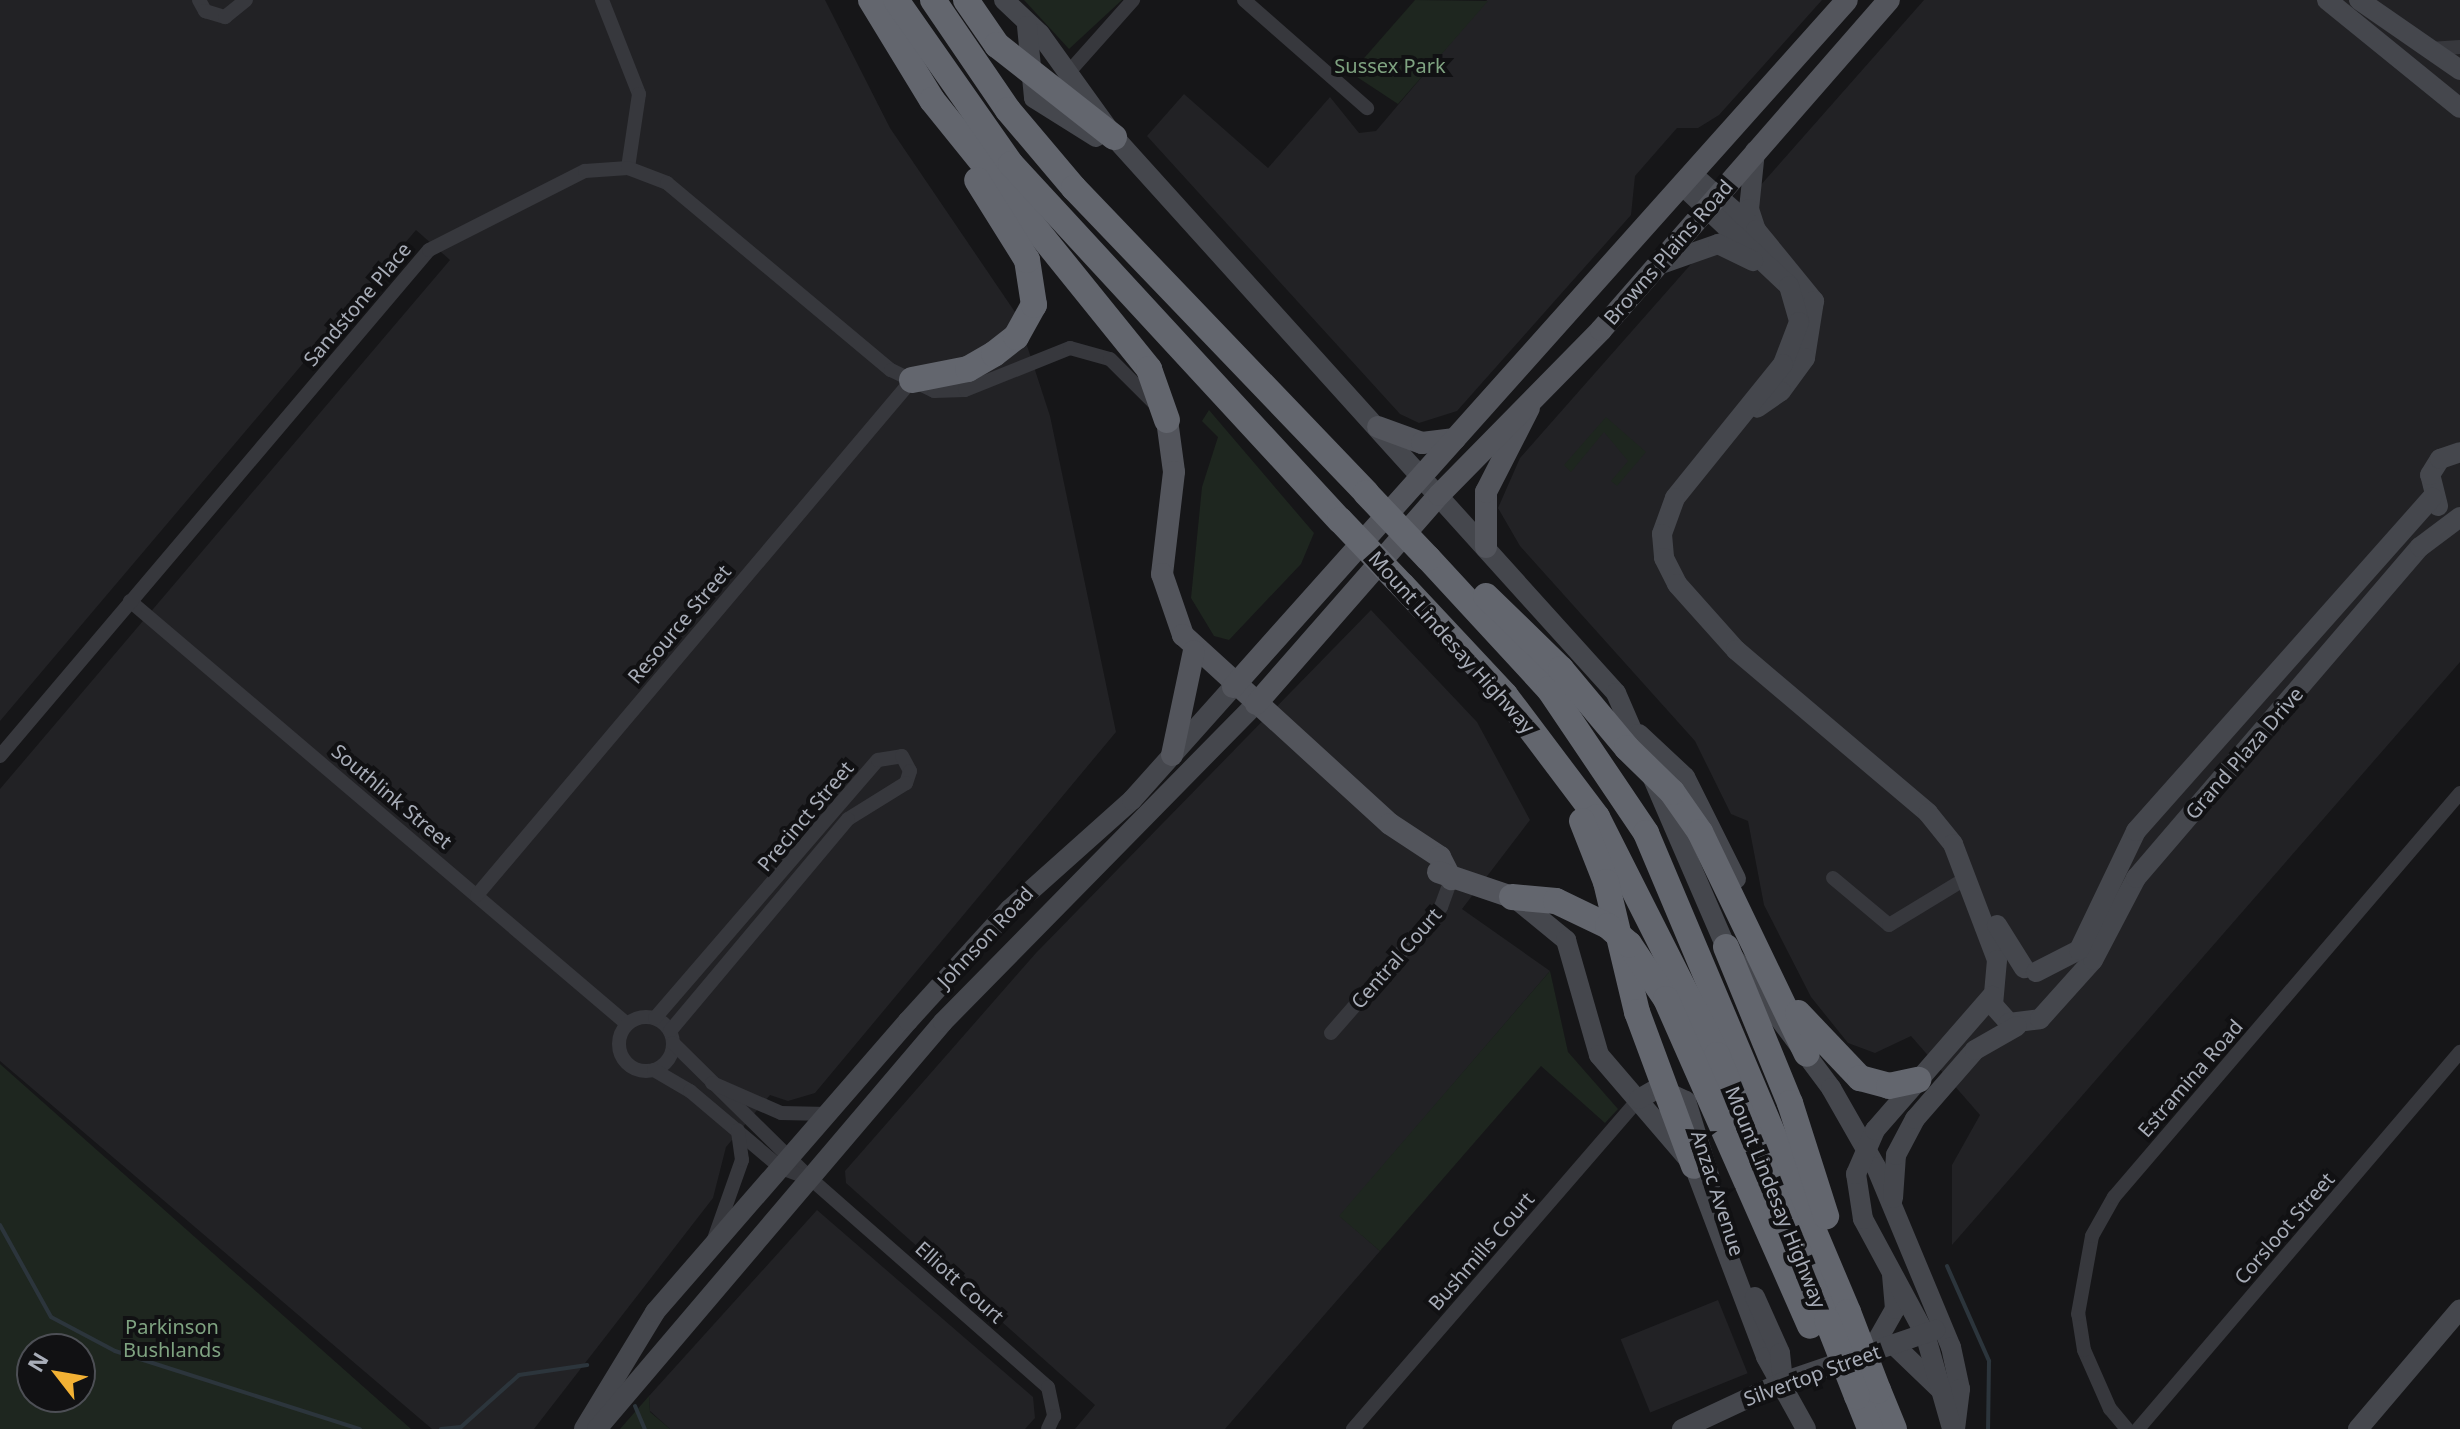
<!DOCTYPE html>
<html>
<head>
<meta charset="utf-8">
<style>
	body { margin:0 }
	#map { position:relative; width:2460px; height:1429px; overflow:hidden; background:#161618; font-family:"Noto Sans",sans-serif }
	div>[style] { position:absolute }
	[style*='--x'] { left:calc(var(--x)*1px); top:calc(var(--y)*1px); width:calc(var(--w)*1px); rotate:calc(var(--a)*1deg) }
	.built>* { inset:0; background:#222225; transform-origin:0 0 }
	.green>* { inset:0; background:#1e261f }
	.stream>* { height:4px; margin:-2px; padding:0 2px; transform-origin:2px; border-radius:2px; background:#2c353c }
	.street>* { height:14px; margin:-7px; padding:0 7px; transform-origin:7px; border-radius:7px; background:#37383d }
	.street>.ring { margin:-7px; padding:0; box-sizing:content-box; background:none; border:14px solid #37383d; border-radius:50% }
	.secondary>* { height:20px; margin:-10px; padding:0 10px; transform-origin:10px; border-radius:10px; background:#45474d }
	.primary>* { height:22px; margin:-11px; padding:0 11px; transform-origin:11px; border-radius:11px; background:#53555c }
	.highway>* { height:26px; margin:-13px; padding:0 13px; transform-origin:13px; border-radius:13px; background:#63666e }
	.highway-bridge>* { height:26px; margin:-13px; padding:0 13px; transform-origin:13px; border-radius:13px; background:#63666e }
	span { translate:-50% -50%; white-space:nowrap; text-align:center; line-height:1.15; -webkit-text-stroke:8px #111113; paint-order:stroke }
	.park-label { font-size:20px; color:#7fa381 }
	.street-label { font-size:20px; color:#a8adb8 }
	.north { position:absolute; left:16px; top:1333px; width:80px; height:80px; box-sizing:border-box; background:#111113; border:2px solid #4d4f55; border-radius:50%; rotate:301deg; font-size:22px; font-weight:700; line-height:32px; text-align:center; color:#a8adb8 }
	.north::after { content:''; display:block; margin:auto; width:28px; height:36px; background:#f2b134; clip-path:polygon(50% 0,100% 100%,50% 72%,0 100%) }
</style>
</head>
<body>
<div id="map">
	<div class="built">
		<i style="clip-path:polygon(0 0,825px 0,890px 128px,1017px 315px,1050px 416px,1116px 732px,815px 1093px,788px 1101px,770px 1095px,726px 1147px,713px 1198px,534px 1429px,432px 1429px,0 1061px,0 789px,450px 260px,416px 230px,0 721px)"></i>
		<i style="clip-path:polygon(1487px 0,1822px 0,1719px 115px,1698px 128px,1677px 128px,1635px 176px,1631px 215px,1457px 411px,1419px 423px,1400px 414px,1147px 136px,1184px 94px,1268px 168px,1330px 97px,1359px 133px,1376px 131px)"></i>
		<i style="clip-path:polygon(1924px 0,2460px 0,2460px 662px,1952px 1245px,1952px 1165px,1980px 1115px,1911px 1036px,1875px 1053px,1848px 1043px,1811px 997px,1764px 905px,1748px 821px,1731px 814px,1695px 741px,1520px 546px,1498px 508px,1520px 458px)"></i>
		<i style="clip-path:polygon(1371px 610px,1477px 722px,1530px 820px,1462px 909px,1550px 971px,1340px 1216px,1380px 1251px,1225px 1429px,1075px 1429px,1095px 1405px,846px 1183px,845px 1171px,1036px 953px)"></i>
		<i style="clip-path:polygon(817px 1210px,1033px 1397px,1035px 1418px,1025px 1429px,670px 1429px,650px 1411px,649px 1396px)"></i>
		<i style="left:1718px;top:1300px;width:79px;height:105px;rotate:68deg"></i>
	</div>
	<div class="green">
		<i style="clip-path:polygon(1024px 0,1122px 0,1069px 49px)"></i>
		<i style="clip-path:polygon(1415px 0,1488px 1px,1398px 104px,1351px 73px)"></i>
		<i style="clip-path:polygon(1209px 410px,1314px 533px,1301px 564px,1229px 640px,1214px 636px,1191px 598px,1202px 487px,1218px 437px,1202px 421px)"></i>
		<i style="clip-path:polygon(1606px 417px,1646px 452px,1617px 486px,1611px 481px,1628px 461px,1604px 432px,1571px 472px,1564px 465px)"></i>
		<i style="clip-path:polygon(1550px 971px,1568px 1052px,1618px 1109px,1605px 1123px,1541px 1066px,1380px 1251px,1339px 1216px)"></i>
		<i style="clip-path:polygon(evenodd,0 1064px,411px 1429px,0 1429px,0 1064px,32px 1349px,80px 1349px,80px 1397px,32px 1397px,32px 1349px)"></i>
		<i style="clip-path:polygon(649px 1396px,650px 1412px,670px 1429px,620px 1429px)"></i>
	</div>
	<div class="stream">
		<i style="--x:0;--y:1225;--w:105;--a:61"></i>
		<i style="--x:51;--y:1317;--w:72;--a:28"></i>
		<i style="--x:115;--y:1351;--w:257;--a:17.7"></i>
		<i style="--x:1947;--y:1266;--w:104;--a:66.1"></i>
		<i style="--x:1989;--y:1361;--w:68;--a:90.8"></i>
		<i style="--x:635;--y:1406;--w:25;--a:67"></i>
		<i style="--x:441;--y:1429;--w:20;--a:-6"></i>
		<i style="--x:461;--y:1427;--w:78;--a:-41.9"></i>
		<i style="--x:519;--y:1375;--w:69;--a:-8.4"></i>
	</div>
	<div class="street">
		<i style="--x:199;--y:0;--w:13;--a:61"></i>
		<i style="--x:205;--y:11;--w:21;--a:17"></i>
		<i style="--x:225;--y:17;--w:27;--a:-39"></i>
		<i style="--x:602;--y:0;--w:101;--a:68.5"></i>
		<i style="--x:639;--y:94;--w:75;--a:98.5"></i>
		<i style="--x:1244;--y:0;--w:164;--a:41.3"></i>
		<i style="--x:2430;--y:49;--w:30;--a:-4"></i>
		<i style="--x:1068;--y:73;--w:98;--a:-48.3"></i>
		<i style="--x:130;--y:601;--w:653;--a:40.4"></i>
		<i style="--x:0;--y:756;--w:663;--a:-49.71"></i>
		<i style="--x:429;--y:250;--w:175;--a:-26.9"></i>
		<i style="--x:585;--y:171;--w:43;--a:-4"></i>
		<i style="--x:628;--y:168;--w:42;--a:21"></i>
		<i style="--x:667;--y:183;--w:292;--a:39.9"></i>
		<i style="--x:891;--y:370;--w:48;--a:26"></i>
		<i style="--x:934;--y:391;--w:31;--a:-2"></i>
		<i style="--x:965;--y:390;--w:113;--a:-21.8"></i>
		<i style="--x:1070;--y:348;--w:41;--a:15.4"></i>
		<i style="--x:1110;--y:359;--w:61;--a:45"></i>
		<i style="--x:1833;--y:878;--w:73;--a:40"></i>
		<i style="--x:1889;--y:925;--w:92;--a:-31.3"></i>
		<i style="--x:477;--y:895;--w:674;--a:-49.81"></i>
		<i class="ring" style="left:619px;top:1017px;width:40px;height:40px"></i>
		<i style="--x:655;--y:1018;--w:341;--a:-49.2"></i>
		<i style="--x:878;--y:760;--w:24;--a:-9"></i>
		<i style="--x:902;--y:756;--w:17;--a:62"></i>
		<i style="--x:910;--y:771;--w:13;--a:108"></i>
		<i style="--x:906;--y:783;--w:68;--a:148.2"></i>
		<i style="--x:848;--y:819;--w:277;--a:130"></i>
		<i style="--x:1331;--y:1033;--w:167;--a:-48.9"></i>
		<i style="--x:1441;--y:907;--w:30;--a:-70"></i>
		<i style="--x:673;--y:1043;--w:194;--a:44.6"></i>
		<i style="--x:811;--y:1179;--w:315;--a:41.3"></i>
		<i style="--x:1048;--y:1387;--w:30;--a:78"></i>
		<i style="--x:1054;--y:1416;--w:14;--a:115"></i>
		<i style="--x:654;--y:1070;--w:42;--a:30.3"></i>
		<i style="--x:690;--y:1091;--w:119;--a:40.2"></i>
		<i style="--x:781;--y:1168;--w:32;--a:20"></i>
		<i style="--x:712;--y:1083;--w:75;--a:23.5"></i>
		<i style="--x:781;--y:1113;--w:47;--a:1.2"></i>
		<i style="--x:714;--y:1239;--w:84;--a:-70.5"></i>
		<i style="--x:742;--y:1160;--w:30;--a:-98"></i>
		<i style="--x:1353;--y:1429;--w:437;--a:-49.1"></i>
		<i style="--x:2127;--y:1429;--w:26;--a:-130"></i>
		<i style="--x:2110;--y:1409;--w:64;--a:-113.8"></i>
		<i style="--x:2084;--y:1350;--w:36;--a:-99"></i>
		<i style="--x:2078;--y:1314;--w:79;--a:-79.8"></i>
		<i style="--x:2092;--y:1236;--w:45;--a:-60.6"></i>
		<i style="--x:2114;--y:1197;--w:532;--a:-49.42"></i>
		<i style="--x:2138;--y:1429;--w:496;--a:-49.5"></i>
	</div>
	<div class="secondary">
		<i style="--x:1004;--y:0;--w:50;--a:43.4"></i>
		<i style="--x:1040;--y:34;--w:127;--a:54.3"></i>
		<i style="--x:1114;--y:137;--w:749;--a:47.92"></i>
		<i style="--x:1616;--y:693;--w:277;--a:66.6"></i>
		<i style="--x:1726;--y:947;--w:176;--a:53.3"></i>
		<i style="--x:1831;--y:1088;--w:91;--a:60.3"></i>
		<i style="--x:1876;--y:1167;--w:195;--a:67.4"></i>
		<i style="--x:1951;--y:1347;--w:43;--a:77.9"></i>
		<i style="--x:1960;--y:1389;--w:40;--a:97.1"></i>
		<i style="--x:2327;--y:0;--w:171;--a:39.1"></i>
		<i style="--x:2359;--y:0;--w:123;--a:34.7"></i>
		<i style="--x:1027;--y:26;--w:72;--a:84.4"></i>
		<i style="--x:1034;--y:98;--w:73;--a:32.2"></i>
		<i style="--x:1755;--y:151;--w:58;--a:95.9"></i>
		<i style="--x:1749;--y:209;--w:22;--a:72"></i>
		<i style="--x:1693;--y:175;--w:84;--a:41.1"></i>
		<i style="--x:1756;--y:230;--w:92;--a:50.8"></i>
		<i style="--x:1814;--y:301;--w:58;--a:99"></i>
		<i style="--x:1805;--y:358;--w:41;--a:126"></i>
		<i style="--x:1781;--y:391;--w:29;--a:145"></i>
		<i style="--x:1683;--y:186;--w:146;--a:43.3"></i>
		<i style="--x:1789;--y:286;--w:37;--a:74"></i>
		<i style="--x:1799;--y:322;--w:45;--a:110.9"></i>
		<i style="--x:1783;--y:364;--w:172;--a:128.9"></i>
		<i style="--x:1675;--y:498;--w:38;--a:110"></i>
		<i style="--x:1662;--y:534;--w:24;--a:85"></i>
		<i style="--x:1664;--y:558;--w:29;--a:63"></i>
		<i style="--x:1677;--y:584;--w:89;--a:48.2"></i>
		<i style="--x:1736;--y:650;--w:252;--a:40.3"></i>
		<i style="--x:1928;--y:813;--w:40;--a:51"></i>
		<i style="--x:1953;--y:844;--w:124;--a:69.2"></i>
		<i style="--x:1997;--y:960;--w:45;--a:95.1"></i>
		<i style="--x:1993;--y:1005;--w:24;--a:48"></i>
		<i style="--x:2009;--y:1023;--w:31;--a:-7"></i>
		<i style="--x:2040;--y:1019;--w:79;--a:-48.1"></i>
		<i style="--x:2093;--y:960;--w:93;--a:-62.3"></i>
		<i style="--x:2136;--y:878;--w:436;--a:-49.4"></i>
		<i style="--x:2420;--y:547;--w:50;--a:-36.9"></i>
		<i style="--x:1658;--y:265;--w:64;--a:-19.3"></i>
		<i style="--x:1718;--y:244;--w:39;--a:26"></i>
		<i style="--x:2438;--y:506;--w:32;--a:-104"></i>
		<i style="--x:2430;--y:475;--w:19;--a:-58"></i>
		<i style="--x:2440;--y:459;--w:21;--a:-19"></i>
		<i style="--x:1639;--y:734;--w:63;--a:43.1"></i>
		<i style="--x:1685;--y:777;--w:114;--a:63.4"></i>
		<i style="--x:1516;--y:899;--w:65;--a:39.4"></i>
		<i style="--x:1566;--y:940;--w:120;--a:74"></i>
		<i style="--x:1599;--y:1055;--w:146;--a:49.4"></i>
		<i style="--x:1694;--y:1166;--w:204;--a:69.3"></i>
		<i style="--x:1766;--y:1357;--w:82;--a:60.9"></i>
		<i style="--x:1997;--y:925;--w:51;--a:57.9"></i>
		<i style="--x:2036;--y:972;--w:48;--a:-27.1"></i>
		<i style="--x:2079;--y:950;--w:132;--a:-64.4"></i>
		<i style="--x:2136;--y:831;--w:446;--a:-48.4"></i>
		<i style="--x:1639;--y:1099;--w:22;--a:-30"></i>
		<i style="--x:1658;--y:1088;--w:31;--a:25"></i>
		<i style="--x:1686;--y:1101;--w:85;--a:72.8"></i>
		<i style="--x:1893;--y:1198;--w:43;--a:-86"></i>
		<i style="--x:1896;--y:1155;--w:41;--a:-62.2"></i>
		<i style="--x:1915;--y:1119;--w:91;--a:-49"></i>
		<i style="--x:1975;--y:1050;--w:48;--a:-29.7"></i>
		<i style="--x:1755;--y:1297;--w:61;--a:65.9"></i>
		<i style="--x:1780;--y:1353;--w:27;--a:84"></i>
		<i style="--x:1894;--y:1345;--w:66;--a:43.8"></i>
		<i style="--x:1870;--y:1353;--w:51;--a:-60.4"></i>
		<i style="--x:1895;--y:1309;--w:33;--a:-95"></i>
		<i style="--x:1951;--y:1425;--w:95;--a:-105.9"></i>
		<i style="--x:1925;--y:1334;--w:131;--a:-118.3"></i>
		<i style="--x:1863;--y:1219;--w:46;--a:-98.8"></i>
		<i style="--x:1856;--y:1174;--w:48;--a:-66.6"></i>
		<i style="--x:1875;--y:1130;--w:178;--a:-48.9"></i>
		<i style="--x:584;--y:1429;--w:137;--a:-58.7"></i>
		<i style="--x:655;--y:1312;--w:386;--a:-49"></i>
		<i style="--x:908;--y:1021;--w:151;--a:-47.7"></i>
		<i style="--x:1010;--y:909;--w:164;--a:-41.8"></i>
		<i style="--x:1132;--y:800;--w:152;--a:-48.2"></i>
		<i style="--x:597;--y:1429;--w:534;--a:-49.63"></i>
		<i style="--x:943;--y:1022;--w:446;--a:-45.5"></i>
		<i style="--x:1682;--y:1429;--w:111;--a:-25"></i>
		<i style="--x:1783;--y:1382;--w:161;--a:-18.9"></i>
		<i style="--x:2358;--y:1429;--w:157;--a:-49.6"></i>
	</div>
	<div class="primary">
		<i style="--x:1167;--y:420;--w:52;--a:82.3"></i>
		<i style="--x:1174;--y:472;--w:103;--a:96.7"></i>
		<i style="--x:1162;--y:574;--w:65;--a:71"></i>
		<i style="--x:1183;--y:635;--w:280;--a:42.4"></i>
		<i style="--x:1390;--y:824;--w:60;--a:33.4"></i>
		<i style="--x:1440;--y:857;--w:25;--a:63"></i>
		<i style="--x:1378;--y:427;--w:47;--a:20"></i>
		<i style="--x:1422;--y:443;--w:33;--a:-7"></i>
		<i style="--x:1486;--y:547;--w:55;--a:-90"></i>
		<i style="--x:1486;--y:492;--w:94;--a:-62.9"></i>
		<i style="--x:1233;--y:687;--w:921;--a:-48.21"></i>
		<i style="--x:1256;--y:704;--w:278;--a:-48.8"></i>
		<i style="--x:1439;--y:495;--w:231;--a:-45.5"></i>
		<i style="--x:1601;--y:330;--w:438;--a:-48.9"></i>
		<i style="--x:1172;--y:755;--w:106;--a:-78.1"></i>
		<i style="--x:1438;--y:872;--w:78;--a:18.7"></i>
	</div>
	<div class="highway">
		<i style="--x:871;--y:0;--w:117;--a:58.6"></i>
		<i style="--x:932;--y:100;--w:346;--a:51.1"></i>
		<i style="--x:1149;--y:369;--w:54;--a:70.6"></i>
		<i style="--x:896;--y:0;--w:200;--a:55"></i>
		<i style="--x:1011;--y:164;--w:485;--a:47.3"></i>
		<i style="--x:933;--y:0;--w:133;--a:55.7"></i>
		<i style="--x:1008;--y:110;--w:102;--a:49.8"></i>
		<i style="--x:1074;--y:188;--w:422;--a:46.2"></i>
		<i style="--x:966;--y:0;--w:55;--a:55.4"></i>
		<i style="--x:997;--y:45;--w:149;--a:38.2"></i>
		<i style="--x:912;--y:380;--w:57;--a:-11.1"></i>
		<i style="--x:968;--y:369;--w:30;--a:-30"></i>
		<i style="--x:994;--y:354;--w:28;--a:-38"></i>
		<i style="--x:1016;--y:337;--w:37;--a:-61"></i>
		<i style="--x:1034;--y:305;--w:46;--a:-98.8"></i>
		<i style="--x:1027;--y:260;--w:94;--a:-122"></i>
		<i style="--x:1428;--y:558;--w:178;--a:47.3"></i>
		<i style="--x:1549;--y:689;--w:174;--a:56"></i>
		<i style="--x:1646;--y:833;--w:520;--a:67.13"></i>
		<i style="--x:1402;--y:585;--w:151;--a:46.9"></i>
		<i style="--x:1505;--y:695;--w:153;--a:53"></i>
		<i style="--x:1597;--y:817;--w:267;--a:63.2"></i>
		<i style="--x:1717;--y:1055;--w:287;--a:67.5"></i>
		<i style="--x:1486;--y:596;--w:105;--a:44.2"></i>
		<i style="--x:1561;--y:669;--w:103;--a:50.1"></i>
		<i style="--x:1672;--y:792;--w:49;--a:55"></i>
		<i style="--x:1700;--y:832;--w:246;--a:64.3"></i>
		<i style="--x:1582;--y:821;--w:66;--a:68.5"></i>
		<i style="--x:1606;--y:882;--w:134;--a:76.6"></i>
		<i style="--x:1637;--y:1012;--w:164;--a:69.7"></i>
		<i style="--x:1512;--y:897;--w:44;--a:5.2"></i>
		<i style="--x:1556;--y:901;--w:58;--a:25.7"></i>
		<i style="--x:1629;--y:944;--w:66;--a:56.1"></i>
		<i style="--x:1666;--y:999;--w:357;--a:66.2"></i>
		<i style="--x:1726;--y:947;--w:169;--a:67.7"></i>
		<i style="--x:1790;--y:1103;--w:119;--a:72.3"></i>
		<i style="--x:1798;--y:1013;--w:90;--a:46.4"></i>
		<i style="--x:1860;--y:1078;--w:30;--a:15"></i>
		<i style="--x:1889;--y:1086;--w:30;--a:-12"></i>
		<i style="--x:1878;--y:1390;--w:42;--a:67.7"></i>
		<i style="--x:1857;--y:1396;--w:35;--a:68"></i>
	</div>
	<div class="highway-bridge">
		<i style="--x:1366;--y:493;--w:90;--a:46.4"></i>
		<i style="--x:1340;--y:520;--w:90;--a:46.4"></i>
		<i style="--x:1627;--y:748;--w:63;--a:44.4"></i>
		<i style="--x:1608;--y:926;--w:28;--a:41"></i>
		<i style="--x:1848;--y:1312;--w:84;--a:69"></i>
		<i style="--x:1827;--y:1320;--w:82;--a:68.5"></i>
	</div>
	<div class="park-label">
		<span style="left:1390px;top:65px">Sussex Park</span>
		<span style="left:172px;top:1338px">Parkinson<br>Bushlands</span>
	</div>
	<div class="street-label">
		<span style="left:1668px;top:252px;rotate:-49deg">Browns Plains Road</span>
		<span style="left:357px;top:304px;rotate:-50deg">Sandstone Place</span>
		<span style="left:679px;top:624px;rotate:-50deg">Resource Street</span>
		<span style="left:1452px;top:642px;rotate:48deg">Mount Lindesay Highway</span>
		<span style="left:2244px;top:753px;rotate:-49deg">Grand Plaza Drive</span>
		<span style="left:392px;top:796px;rotate:40deg">Southlink Street</span>
		<span style="left:805px;top:816px;rotate:-50deg">Precinct Street</span>
		<span style="left:985px;top:937px;rotate:-47deg">Johnson Road</span>
		<span style="left:1396px;top:958px;rotate:-49deg">Central Court</span>
		<span style="left:2190px;top:1078px;rotate:-49deg">Estramina Road</span>
		<span style="left:1718px;top:1193px;rotate:72deg">Anzac Avenue</span>
		<span style="left:1776px;top:1197px;rotate:68deg">Mount Lindesay Highway</span>
		<span style="left:2284px;top:1228px;rotate:-49deg">Corsloot Street</span>
		<span style="left:1481px;top:1251px;rotate:-49deg">Bushmills Court</span>
		<span style="left:960px;top:1282px;rotate:42deg">Elliott Court</span>
		<span style="left:1812px;top:1375px;rotate:-20deg">Silvertop Street</span>
	</div>
	<div class="north">N</div>
</div>
</body>
</html>
